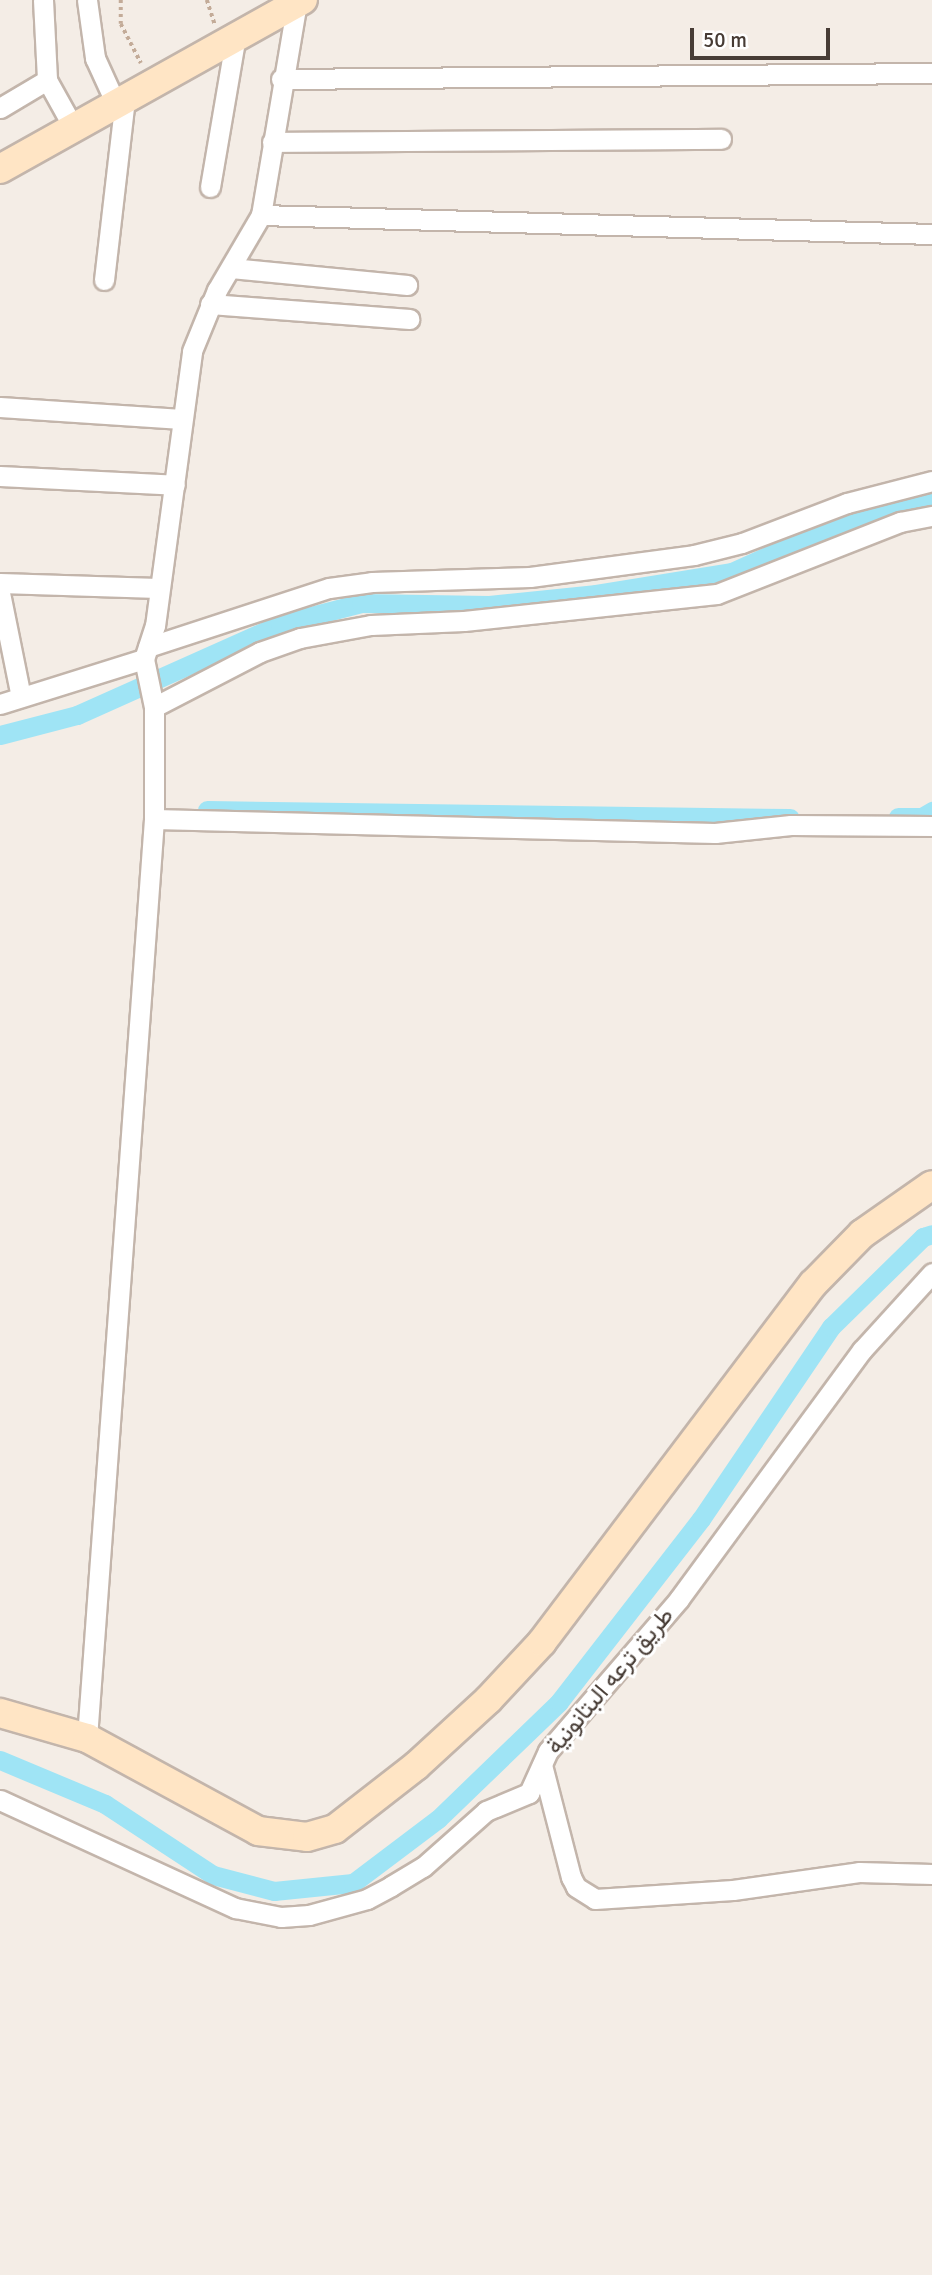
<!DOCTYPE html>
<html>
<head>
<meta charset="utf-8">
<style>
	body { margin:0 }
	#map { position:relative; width:932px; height:2275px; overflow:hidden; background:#f4ede6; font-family:Signika,Vazirmatn,sans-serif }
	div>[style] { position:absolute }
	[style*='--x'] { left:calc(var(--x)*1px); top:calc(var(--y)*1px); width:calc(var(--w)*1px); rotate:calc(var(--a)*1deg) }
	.canal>* { height:19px; margin:-9.5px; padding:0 9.5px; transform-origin:9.5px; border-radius:9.5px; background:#9fe4f5 }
	.path>* { height:3.5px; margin-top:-1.75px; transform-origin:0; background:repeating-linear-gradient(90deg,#c3ab98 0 3.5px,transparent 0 7px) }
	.roads { filter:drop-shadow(2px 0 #c3b5ab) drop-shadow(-2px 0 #c3b5ab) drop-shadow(0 2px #c3b5ab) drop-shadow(0 -2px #c3b5ab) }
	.street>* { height:19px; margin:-9.5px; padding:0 9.5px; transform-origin:9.5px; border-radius:9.5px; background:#fff }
	.secondary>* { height:28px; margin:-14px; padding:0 14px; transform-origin:14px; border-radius:14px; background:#ffe5c5 }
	span { translate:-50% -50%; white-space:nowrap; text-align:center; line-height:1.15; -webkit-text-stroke:6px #fff; paint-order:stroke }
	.street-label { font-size:24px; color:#473c35 }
	.scale { position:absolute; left:690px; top:28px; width:140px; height:32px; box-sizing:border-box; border:4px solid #473c35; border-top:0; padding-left:9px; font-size:21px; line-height:24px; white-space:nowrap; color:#473c35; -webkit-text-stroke:5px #fff; paint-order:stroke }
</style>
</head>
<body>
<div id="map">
	<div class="canal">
		<i style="--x:0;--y:735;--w:80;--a:-14.6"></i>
		<i style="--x:77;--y:715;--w:222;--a:-24.1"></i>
		<i style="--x:280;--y:624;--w:84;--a:-14.5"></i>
		<i style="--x:361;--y:603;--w:128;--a:0.9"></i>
		<i style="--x:489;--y:605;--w:108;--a:-5.9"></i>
		<i style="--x:596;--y:594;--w:138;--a:-9.2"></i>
		<i style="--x:732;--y:572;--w:111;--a:-24.5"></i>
		<i style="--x:833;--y:526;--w:102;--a:-14.7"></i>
		<i style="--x:207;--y:810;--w:583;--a:0.79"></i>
		<i style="--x:898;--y:817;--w:24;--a:0"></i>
		<i style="--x:922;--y:817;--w:12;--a:-31"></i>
		<i style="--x:0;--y:1760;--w:114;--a:22.7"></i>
		<i style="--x:105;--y:1804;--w:129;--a:33.3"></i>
		<i style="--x:213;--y:1875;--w:63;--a:14.7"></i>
		<i style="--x:274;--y:1891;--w:79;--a:-5.8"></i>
		<i style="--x:353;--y:1883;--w:106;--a:-37"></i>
		<i style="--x:438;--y:1819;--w:168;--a:-44"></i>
		<i style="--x:559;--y:1702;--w:232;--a:-52.2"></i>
		<i style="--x:701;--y:1519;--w:232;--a:-55.9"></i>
		<i style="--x:831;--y:1327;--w:129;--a:-44.4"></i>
		<i style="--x:923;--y:1237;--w:9;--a:-18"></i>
	</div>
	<div class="path">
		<i style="--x:121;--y:0;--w:24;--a:90"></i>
		<i style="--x:121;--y:24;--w:44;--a:62.9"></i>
		<i style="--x:207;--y:0;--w:26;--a:72"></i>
	</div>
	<div class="roads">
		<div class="street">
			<i style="--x:43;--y:0;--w:80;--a:87.1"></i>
			<i style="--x:87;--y:0;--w:59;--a:82.1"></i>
			<i style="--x:95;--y:58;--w:51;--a:65.5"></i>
			<i style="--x:281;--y:79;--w:651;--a:-0.53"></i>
			<i style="--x:0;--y:108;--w:55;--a:-30.8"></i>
			<i style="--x:47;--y:80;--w:54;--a:61"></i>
			<i style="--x:272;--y:142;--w:449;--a:-0.4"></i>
			<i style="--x:210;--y:187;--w:154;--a:-80.3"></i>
			<i style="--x:261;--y:215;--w:671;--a:1.62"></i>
			<i style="--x:231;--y:268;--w:177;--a:5.5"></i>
			<i style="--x:104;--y:280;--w:182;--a:-83.4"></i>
			<i style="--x:210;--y:304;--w:200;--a:4.3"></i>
			<i style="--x:0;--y:407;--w:182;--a:3.8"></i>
			<i style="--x:0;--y:476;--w:175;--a:2.9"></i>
			<i style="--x:0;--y:583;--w:158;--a:1.8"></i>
			<i style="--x:0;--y:593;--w:106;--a:78.6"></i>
			<i style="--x:148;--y:647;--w:190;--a:-18.1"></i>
			<i style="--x:329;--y:588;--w:43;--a:-7.9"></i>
			<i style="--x:372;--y:582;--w:158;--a:-1.8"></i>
			<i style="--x:530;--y:577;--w:165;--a:-7.6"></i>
			<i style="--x:694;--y:555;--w:49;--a:-14"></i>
			<i style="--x:742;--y:543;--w:112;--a:-20.9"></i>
			<i style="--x:847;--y:503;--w:88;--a:-14.5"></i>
			<i style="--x:0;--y:704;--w:151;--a:-17.4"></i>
			<i style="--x:154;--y:707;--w:119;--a:-27.4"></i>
			<i style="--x:260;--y:652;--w:42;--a:-19.3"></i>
			<i style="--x:300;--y:638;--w:72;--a:-10.4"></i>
			<i style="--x:371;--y:625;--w:93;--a:-2.5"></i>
			<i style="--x:464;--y:621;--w:254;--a:-6.1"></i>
			<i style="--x:717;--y:594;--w:197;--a:-21.5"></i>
			<i style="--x:900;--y:522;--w:33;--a:-11"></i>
			<i style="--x:154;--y:819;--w:561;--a:1.43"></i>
			<i style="--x:715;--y:833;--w:76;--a:-6"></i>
			<i style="--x:791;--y:825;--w:141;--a:0.4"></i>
			<i style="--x:87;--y:1738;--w:921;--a:-85.83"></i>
			<i style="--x:154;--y:819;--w:112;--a:-90"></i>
			<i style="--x:154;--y:707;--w:49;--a:-101.8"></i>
			<i style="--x:144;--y:659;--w:35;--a:-72"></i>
			<i style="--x:155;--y:626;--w:277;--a:-82.3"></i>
			<i style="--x:192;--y:351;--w:66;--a:-67.7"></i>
			<i style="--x:217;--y:290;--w:87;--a:-59.6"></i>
			<i style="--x:261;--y:215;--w:215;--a:-80.4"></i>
			<i style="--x:542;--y:1765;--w:116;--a:75.5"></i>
			<i style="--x:571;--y:1877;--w:11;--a:63"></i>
			<i style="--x:576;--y:1887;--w:22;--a:32"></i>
			<i style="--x:595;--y:1899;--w:138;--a:-3.7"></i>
			<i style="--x:733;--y:1890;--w:127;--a:-8.1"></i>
			<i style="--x:859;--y:1872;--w:73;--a:1.6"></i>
			<i style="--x:0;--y:1800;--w:259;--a:24.7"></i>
			<i style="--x:235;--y:1908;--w:47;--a:11.1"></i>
			<i style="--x:281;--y:1917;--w:28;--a:-4"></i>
			<i style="--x:309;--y:1915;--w:60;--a:-15.4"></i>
			<i style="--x:367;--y:1899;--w:27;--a:-28"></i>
			<i style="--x:391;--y:1886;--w:37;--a:-31"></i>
			<i style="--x:423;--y:1867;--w:84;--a:-41.6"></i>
			<i style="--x:486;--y:1811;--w:47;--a:-22.7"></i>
			<i style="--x:529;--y:1793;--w:46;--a:-65.7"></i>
			<i style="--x:548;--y:1751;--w:201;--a:-49.2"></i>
			<i style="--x:679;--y:1599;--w:309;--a:-53.7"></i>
			<i style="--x:862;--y:1350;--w:104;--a:-47.7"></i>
		</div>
		<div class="secondary">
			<i style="--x:0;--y:169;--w:347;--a:-29.2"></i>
			<i style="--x:0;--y:1713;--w:91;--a:16"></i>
			<i style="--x:87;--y:1738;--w:195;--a:28.5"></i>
			<i style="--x:258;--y:1831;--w:49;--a:7"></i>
			<i style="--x:307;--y:1837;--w:29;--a:-16"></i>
			<i style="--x:335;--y:1829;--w:103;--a:-37.9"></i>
			<i style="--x:416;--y:1766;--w:98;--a:-42.5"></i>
			<i style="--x:488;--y:1700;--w:79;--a:-47"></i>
			<i style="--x:542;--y:1642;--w:449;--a:-52.9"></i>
			<i style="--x:813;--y:1284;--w:70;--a:-45.6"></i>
			<i style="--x:862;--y:1234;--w:85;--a:-35"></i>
		</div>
	</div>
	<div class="street-label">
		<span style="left:610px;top:1681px;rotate:-50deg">طريق ترعه البتانونية</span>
	</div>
	<div class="scale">50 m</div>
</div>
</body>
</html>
